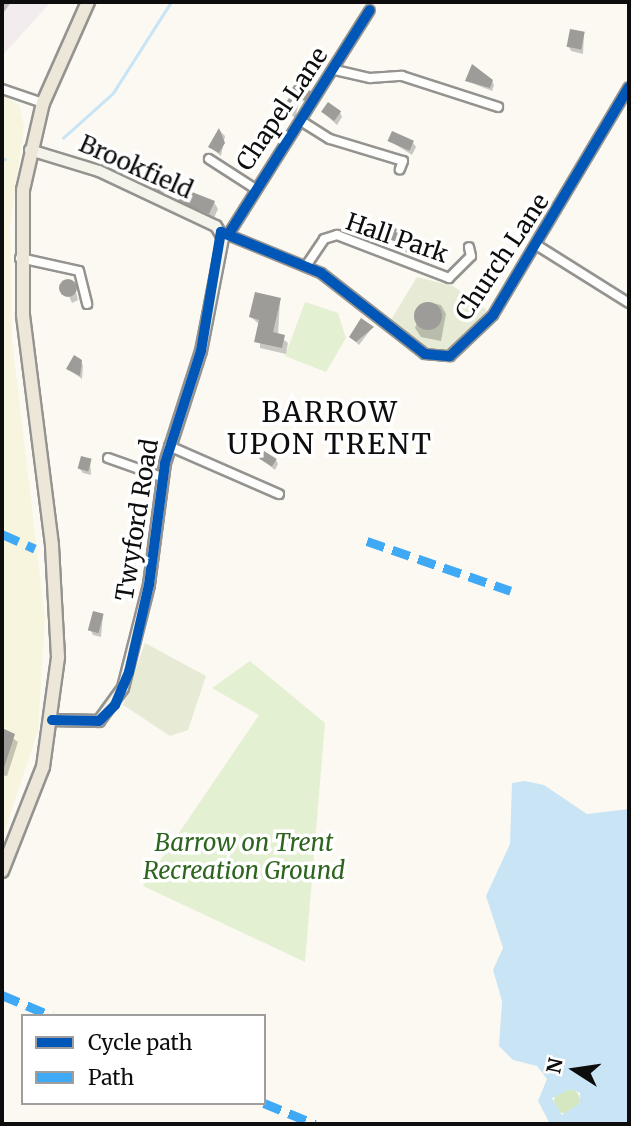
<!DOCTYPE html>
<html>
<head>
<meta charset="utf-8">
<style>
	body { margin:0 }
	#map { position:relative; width:631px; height:1126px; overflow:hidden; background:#fbf9f2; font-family:Merriweather,serif }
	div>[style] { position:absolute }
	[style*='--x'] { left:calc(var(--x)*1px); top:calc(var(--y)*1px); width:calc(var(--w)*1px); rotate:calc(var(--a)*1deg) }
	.industrial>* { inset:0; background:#f2ecef }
	.farmland>* { inset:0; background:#f7f5de }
	.green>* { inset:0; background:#e4f0d2 }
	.forest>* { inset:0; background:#d5e7c0 }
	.round { border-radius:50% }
	.cemetery>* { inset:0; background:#e7ebd6 }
	.water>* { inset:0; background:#c9e5f5 }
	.shadow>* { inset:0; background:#0003 }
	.stream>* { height:2.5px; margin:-1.25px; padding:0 1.25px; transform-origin:1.25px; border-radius:1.25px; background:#c9e5f5 }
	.building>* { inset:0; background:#9e9c98; transform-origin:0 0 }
	.roads { filter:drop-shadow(2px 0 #949390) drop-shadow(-2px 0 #949390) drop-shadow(0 2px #949390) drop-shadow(0 -2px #949390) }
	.street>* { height:8px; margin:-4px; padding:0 4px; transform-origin:4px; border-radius:4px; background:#fefefd }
	.secondary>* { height:10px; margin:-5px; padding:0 5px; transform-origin:5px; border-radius:5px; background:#f5f4ea }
	.primary>* { height:12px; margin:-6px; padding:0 6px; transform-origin:6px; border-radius:6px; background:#ece7d8 }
	.quiet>* { height:9px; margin-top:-4.5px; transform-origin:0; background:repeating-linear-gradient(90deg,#3fa9f5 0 18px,transparent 0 27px) }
	.cycleway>* { height:10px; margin:-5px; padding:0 5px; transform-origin:5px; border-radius:5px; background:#0057b8 }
	span { translate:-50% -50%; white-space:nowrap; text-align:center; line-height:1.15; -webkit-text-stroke:7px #fff; paint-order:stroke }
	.street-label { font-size:24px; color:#0d0d0d }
	.park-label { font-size:24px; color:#2d641e; font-style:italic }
	.quarter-label { font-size:28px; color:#0d0d0d; letter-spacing:2px }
	.frame { position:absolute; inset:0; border:4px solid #0d0d0d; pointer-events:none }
	.legend { position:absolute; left:21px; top:1014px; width:245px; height:91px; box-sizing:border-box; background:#fff; border:2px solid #9e9e9e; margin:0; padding:9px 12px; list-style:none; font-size:21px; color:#0d0d0d }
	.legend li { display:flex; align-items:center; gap:14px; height:35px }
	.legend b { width:35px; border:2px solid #9e9e9e }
	.north { position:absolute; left:540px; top:1035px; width:70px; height:70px; -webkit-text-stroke:5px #fff; paint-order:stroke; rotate:282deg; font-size:19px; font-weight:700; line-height:28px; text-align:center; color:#0d0d0d }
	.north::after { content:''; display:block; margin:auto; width:24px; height:32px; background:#0d0d0d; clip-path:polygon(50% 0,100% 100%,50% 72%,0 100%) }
</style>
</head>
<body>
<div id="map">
	<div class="industrial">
		<i style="clip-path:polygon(2px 2px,51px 2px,2px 56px)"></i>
	</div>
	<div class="farmland">
		<i style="clip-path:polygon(2px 94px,19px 105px,24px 126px,10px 225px,12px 340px,45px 618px,38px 731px,2px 839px)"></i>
	</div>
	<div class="green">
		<i style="clip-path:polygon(305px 302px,338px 313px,346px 338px,326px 372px,285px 356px)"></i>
		<i style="clip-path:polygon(250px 661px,325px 723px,305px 962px,143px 886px,259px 715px,212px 688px)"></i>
	</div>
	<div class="forest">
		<i class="round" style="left:554px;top:1088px;width:26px;height:26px"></i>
	</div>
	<div class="cemetery">
		<i style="clip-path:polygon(417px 277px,453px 286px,487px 310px,460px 346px,447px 353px,425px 350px,389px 323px)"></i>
		<i style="clip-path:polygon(145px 643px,206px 676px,188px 730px,170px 736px,123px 705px)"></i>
	</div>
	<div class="water">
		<i style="clip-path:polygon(evenodd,525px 781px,544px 785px,587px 814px,629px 809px,629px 1124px,550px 1124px,538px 1101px,547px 1079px,537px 1066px,513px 1060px,499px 1046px,502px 1001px,493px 970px,503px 948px,486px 896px,510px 844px,512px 783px,525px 781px,571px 1089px,580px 1093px,580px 1103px,562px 1115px,552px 1098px,571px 1089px)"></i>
	</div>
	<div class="shadow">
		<i style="clip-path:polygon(2px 2px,11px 2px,2px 15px)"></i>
		<i style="clip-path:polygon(584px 33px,583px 54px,571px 51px,569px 47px)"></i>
		<i style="clip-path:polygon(467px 81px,492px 81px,494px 85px,492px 91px)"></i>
		<i style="clip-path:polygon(292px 92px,310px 94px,313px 98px,308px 105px)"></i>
		<i style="clip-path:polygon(298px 106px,295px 118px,284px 108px)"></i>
		<i style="clip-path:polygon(323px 112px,340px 112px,342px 117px,337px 125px)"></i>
		<i style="clip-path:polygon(219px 130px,225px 136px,221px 156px,210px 147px)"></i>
		<i style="clip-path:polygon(390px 141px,413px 143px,416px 147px,412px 155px)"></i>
		<i style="clip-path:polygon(162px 176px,167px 182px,163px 197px,155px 190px)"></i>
		<i style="clip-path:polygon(179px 202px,214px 202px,218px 209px,213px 220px)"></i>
		<i style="clip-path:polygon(390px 240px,410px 240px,412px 244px,407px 253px)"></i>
		<i style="clip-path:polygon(62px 280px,74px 284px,78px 300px,72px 303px)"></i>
		<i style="clip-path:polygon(280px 300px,278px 335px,288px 343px,286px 354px,260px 348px,260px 325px,251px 317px)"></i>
		<i style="clip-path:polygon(426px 302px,441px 305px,446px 314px,441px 341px,421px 337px,415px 328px)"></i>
		<i style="clip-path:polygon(372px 328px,359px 345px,351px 337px)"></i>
		<i style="clip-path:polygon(81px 361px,83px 366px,82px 379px,68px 369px)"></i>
		<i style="clip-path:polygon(261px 459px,276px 460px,278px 464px,275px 470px)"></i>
		<i style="clip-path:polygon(90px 460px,91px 475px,83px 473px,80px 469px)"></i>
		<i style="clip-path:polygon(103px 615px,101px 637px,93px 635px,91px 631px)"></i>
		<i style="clip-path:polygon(3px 731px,18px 742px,7px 776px,2px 775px)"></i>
	</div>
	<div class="stream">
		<i style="--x:63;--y:138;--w:67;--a:-42"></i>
		<i style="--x:113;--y:93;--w:108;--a:-57.5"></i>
		<i style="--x:2;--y:160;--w:3;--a:-18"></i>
	</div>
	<div class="building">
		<i style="left:570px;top:29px;width:15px;height:18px;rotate:11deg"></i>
		<i style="clip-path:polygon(472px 64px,493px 80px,490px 88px,465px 81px)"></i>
		<i style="left:296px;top:82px;width:19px;height:11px;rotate:32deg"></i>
		<i style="left:289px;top:98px;width:12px;height:12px;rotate:35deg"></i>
		<i style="left:328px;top:102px;width:16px;height:12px;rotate:35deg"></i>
		<i style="clip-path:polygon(219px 128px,225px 143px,219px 153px,208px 147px)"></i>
		<i style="left:392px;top:131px;width:24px;height:11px;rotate:24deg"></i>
		<i style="clip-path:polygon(161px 174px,166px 183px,160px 194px,153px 190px)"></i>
		<i style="clip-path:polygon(192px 192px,215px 201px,209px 214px,176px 201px)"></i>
		<i style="left:395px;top:228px;width:19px;height:13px;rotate:35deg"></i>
		<i class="round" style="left:59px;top:279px;width:18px;height:18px"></i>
		<i style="clip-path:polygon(255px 292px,281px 298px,273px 332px,285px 335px,282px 348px,254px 342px,259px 320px,249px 317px)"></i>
		<i class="round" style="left:414px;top:302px;width:28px;height:28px"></i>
		<i style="clip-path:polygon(361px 318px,374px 327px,356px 342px,349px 337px)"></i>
		<i style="clip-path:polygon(74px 355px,82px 360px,80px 376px,66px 369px)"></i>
		<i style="left:264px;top:451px;width:15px;height:9px;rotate:32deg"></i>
		<i style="left:81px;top:456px;width:11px;height:13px;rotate:15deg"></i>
		<i style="left:93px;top:611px;width:11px;height:20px;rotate:15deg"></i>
		<i style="clip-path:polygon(2px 728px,15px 734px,2px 774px,4px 736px)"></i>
	</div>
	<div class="roads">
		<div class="street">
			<i style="--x:335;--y:70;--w:36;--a:13"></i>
			<i style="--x:370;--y:78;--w:32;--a:-4"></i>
			<i style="--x:402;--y:76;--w:101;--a:17.9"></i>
			<i style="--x:2;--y:89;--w:43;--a:18.9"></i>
			<i style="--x:301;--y:121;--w:34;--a:32"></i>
			<i style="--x:330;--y:139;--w:76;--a:16.8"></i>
			<i style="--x:403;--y:161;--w:9;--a:111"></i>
			<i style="--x:209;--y:159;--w:54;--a:32.8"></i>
			<i style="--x:221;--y:232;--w:108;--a:22.3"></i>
			<i style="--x:321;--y:273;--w:132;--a:37.9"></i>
			<i style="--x:425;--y:354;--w:25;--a:5"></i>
			<i style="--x:450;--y:356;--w:59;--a:-43.6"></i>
			<i style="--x:493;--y:315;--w:265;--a:-59.2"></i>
			<i style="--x:230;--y:232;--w:262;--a:-57.8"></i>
			<i style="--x:538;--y:246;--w:107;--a:32.1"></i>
			<i style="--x:20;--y:258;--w:60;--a:12.4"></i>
			<i style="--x:79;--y:271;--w:34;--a:76"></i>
			<i style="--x:306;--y:266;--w:32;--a:-56"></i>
			<i style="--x:324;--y:239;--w:14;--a:-17"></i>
			<i style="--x:337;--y:235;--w:120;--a:21"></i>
			<i style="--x:449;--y:278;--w:31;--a:-45"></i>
			<i style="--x:471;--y:256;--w:9;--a:-103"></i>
			<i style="--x:169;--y:446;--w:120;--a:23.6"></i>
			<i style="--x:108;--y:458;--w:57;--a:19.4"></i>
		</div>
		<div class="secondary">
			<i style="--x:30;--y:150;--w:72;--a:16.9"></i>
			<i style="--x:99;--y:171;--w:129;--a:25.2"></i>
			<i style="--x:216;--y:226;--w:14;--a:60"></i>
			<i style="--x:223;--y:238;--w:115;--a:101"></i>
			<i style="--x:201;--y:351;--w:118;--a:107.8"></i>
			<i style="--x:165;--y:463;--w:123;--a:97.5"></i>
			<i style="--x:149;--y:585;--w:106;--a:104.2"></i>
			<i style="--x:123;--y:688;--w:41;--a:126"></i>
			<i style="--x:99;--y:721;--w:47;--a:-178.8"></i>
		</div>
		<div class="primary">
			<i style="--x:2;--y:871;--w:112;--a:-68.5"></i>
			<i style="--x:43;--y:767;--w:111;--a:-82.2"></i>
			<i style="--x:58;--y:657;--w:112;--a:-93.1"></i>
			<i style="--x:52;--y:545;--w:233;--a:-97.2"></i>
			<i style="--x:23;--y:314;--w:124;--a:-90"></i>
			<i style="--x:23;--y:190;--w:89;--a:-77.1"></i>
			<i style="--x:43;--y:103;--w:111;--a:-66"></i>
		</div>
	</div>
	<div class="quiet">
		<i style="--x:2;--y:534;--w:36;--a:24"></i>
		<i style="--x:367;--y:541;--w:152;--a:19.1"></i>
		<i style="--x:2;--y:995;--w:54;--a:22.8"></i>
		<i style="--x:264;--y:1103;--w:55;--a:22.4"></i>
	</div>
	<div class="cycleway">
		<i style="--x:230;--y:232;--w:262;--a:-57.8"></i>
		<i style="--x:52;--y:720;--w:47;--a:1.2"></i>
		<i style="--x:99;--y:721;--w:23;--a:-45"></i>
		<i style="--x:115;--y:705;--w:36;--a:-67"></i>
		<i style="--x:129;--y:672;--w:89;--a:-77.1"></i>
		<i style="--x:149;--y:585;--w:123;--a:-82.5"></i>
		<i style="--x:165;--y:463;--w:118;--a:-72.2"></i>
		<i style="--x:201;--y:351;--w:121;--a:-80.5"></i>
		<i style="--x:221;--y:232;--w:108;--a:22.3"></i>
		<i style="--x:321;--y:273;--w:132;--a:37.9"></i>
		<i style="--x:425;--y:354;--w:25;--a:5"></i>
		<i style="--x:450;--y:356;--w:59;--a:-43.6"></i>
		<i style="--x:493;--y:315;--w:265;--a:-59.2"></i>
	</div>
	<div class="street-label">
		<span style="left:282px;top:109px;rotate:-56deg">Chapel Lane</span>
		<span style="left:136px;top:167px;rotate:24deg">Brookfield</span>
		<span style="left:397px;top:238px;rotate:19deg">Hall Park</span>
		<span style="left:502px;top:257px;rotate:-56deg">Church Lane</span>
		<span style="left:137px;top:520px;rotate:-81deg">Twyford Road</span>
	</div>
	<div class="park-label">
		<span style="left:244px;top:857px">Barrow on Trent<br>Recreation Ground</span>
	</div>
	<div class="quarter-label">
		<span style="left:330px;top:428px">BARROW<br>UPON TRENT</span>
	</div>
	<div class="frame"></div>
	<ul class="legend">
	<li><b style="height:9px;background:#0057b8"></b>Cycle path</li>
	<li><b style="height:9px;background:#3fa9f5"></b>Path</li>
	</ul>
	<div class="north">N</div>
</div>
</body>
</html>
